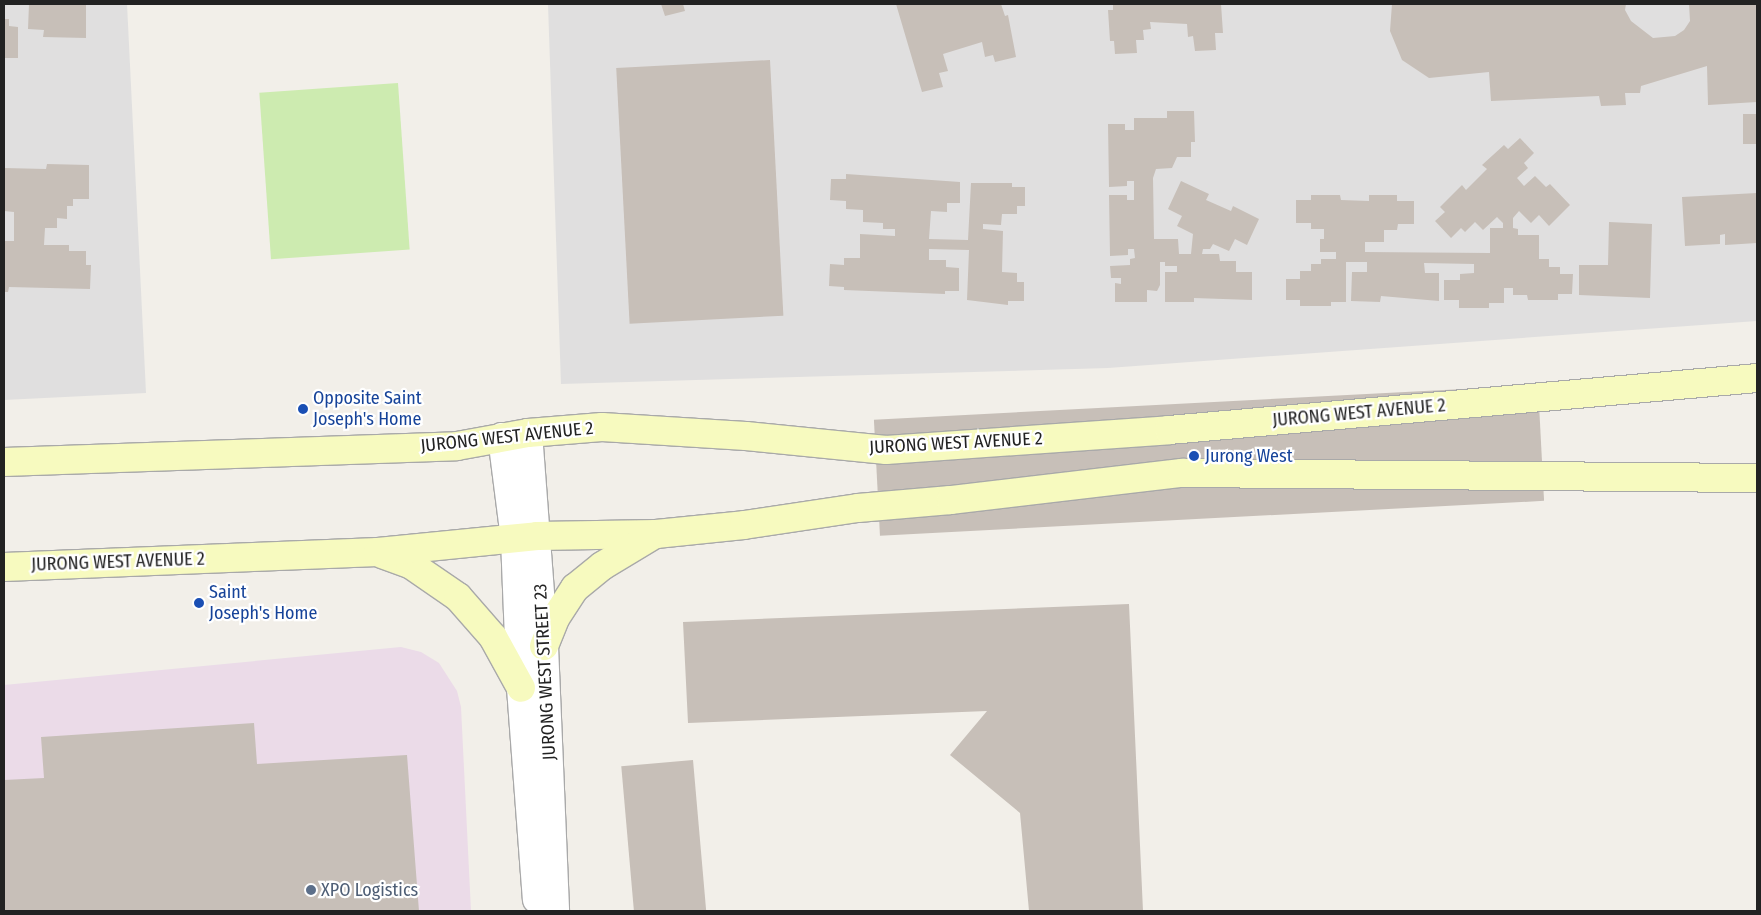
<!DOCTYPE html>
<html>
<head>
<meta charset="utf-8">
<style>
	body { margin:0 }
	#map { position:relative; width:1761px; height:915px; overflow:hidden; background:#f2efe9; font-family:"Fira Sans Condensed",sans-serif }
	div>[style] { position:absolute }
	[style*='--x'] { left:calc(var(--x)*1px); top:calc(var(--y)*1px); width:calc(var(--w)*1px); rotate:calc(var(--a)*1deg) }
	.residential>* { inset:0; background:#e0dfdf }
	.industrial>* { inset:0; background:#ebdbe8 }
	.grass>* { inset:0; background:#cdebb0; transform-origin:0 0 }
	.building>* { inset:0; background:#c7bfb8; transform-origin:0 0 }
	.roads { filter:drop-shadow(1px 0 #a9a9a9) drop-shadow(-1px 0 #a9a9a9) drop-shadow(0 1px #a9a9a9) drop-shadow(0 -1px #a9a9a9) }
	.street>* { height:28px; margin:-14px; padding:0 14px; transform-origin:14px; border-radius:14px; background:#fff }
	.secondary>* { height:28px; margin:-14px; padding:0 14px; transform-origin:14px; border-radius:14px; background:#f7fabf }
	.dots>* { width:14px; height:14px; translate:-50% -50%; box-sizing:border-box; border:2px solid #fff; border-radius:50% }
	span { translate:-50% -50%; white-space:nowrap; text-align:center; line-height:1.15; -webkit-text-stroke:4.5px #fff; paint-order:stroke }
	.transit-label { font-size:18px; color:#164399 }
	.left { translate:0 -50%; text-align:left }
	.street-label { font-size:18px; color:#222 }
	.service-label { font-size:18px; color:#4e5e75 }
	.frame { position:absolute; inset:0; border:5px solid #222; pointer-events:none }
</style>
</head>
<body>
<div id="map">
	<div class="residential">
		<i style="clip-path:polygon(4px 4px,127px 4px,146px 393px,4px 400px)"></i>
		<i style="clip-path:polygon(548px 4px,1757px 4px,1757px 321px,1108px 368px,561px 384px)"></i>
	</div>
	<div class="industrial">
		<i style="clip-path:polygon(401px 647px,421px 652px,439px 663px,457px 691px,461px 707px,471px 911px,4px 911px,4px 685px)"></i>
	</div>
	<div class="grass">
		<i style="left:398px;top:83px;width:167px;height:139px;rotate:86deg"></i>
	</div>
	<div class="building">
		<i style="clip-path:polygon(29px 4px,86px 4px,86px 38px,43px 37px,44px 30px,28px 29px)"></i>
		<i style="clip-path:polygon(661px 4px,683px 4px,685px 11px,665px 16px)"></i>
		<i style="clip-path:polygon(896px 4px,1001px 4px,1005px 16px,1008px 15px,1016px 57px,995px 62px,993px 55px,985px 57px,982px 42px,943px 54px,948px 71px,939px 73px,943px 87px,922px 92px)"></i>
		<i style="clip-path:polygon(1113px 4px,1221px 4px,1223px 33px,1215px 33px,1216px 50px,1195px 51px,1193px 36px,1188px 37px,1187px 24px,1150px 22px,1151px 29px,1143px 30px,1144px 40px,1136px 40px,1137px 53px,1115px 54px,1114px 41px,1110px 41px,1108px 10px,1113px 10px)"></i>
		<i style="clip-path:polygon(1392px 4px,1626px 4px,1625px 10px,1631px 21px,1653px 38px,1675px 36px,1684px 30px,1690px 21px,1689px 4px,1757px 4px,1757px 102px,1708px 105px,1707px 66px,1641px 86px,1640px 93px,1625px 93px,1626px 105px,1601px 106px,1599px 96px,1491px 101px,1489px 72px,1429px 78px,1402px 60px,1390px 31px)"></i>
		<i style="clip-path:polygon(4px 19px,9px 19px,9px 26px,18px 27px,18px 58px,4px 58px)"></i>
		<i style="left:770px;top:60px;width:256px;height:154px;rotate:87deg"></i>
		<i style="clip-path:polygon(1167px 111px,1194px 111px,1195px 142px,1191px 142px,1191px 157px,1177px 157px,1172px 168px,1156px 169px,1153px 178px,1154px 239px,1178px 239px,1179px 254px,1191px 254px,1193px 234px,1177px 226px,1182px 216px,1168px 209px,1181px 181px,1209px 194px,1206px 200px,1231px 211px,1233px 206px,1259px 219px,1247px 245px,1235px 239px,1229px 251px,1213px 244px,1210px 249px,1203px 249px,1202px 254px,1219px 254px,1220px 261px,1236px 261px,1236px 272px,1252px 272px,1252px 300px,1194px 298px,1194px 302px,1165px 302px,1165px 272px,1177px 272px,1177px 266px,1165px 266px,1165px 262px,1160px 262px,1160px 285px,1157px 291px,1147px 290px,1147px 302px,1115px 302px,1115px 283px,1121px 284px,1121px 278px,1111px 278px,1110px 266px,1130px 265px,1130px 259px,1135px 258px,1134px 249px,1128px 249px,1128px 255px,1110px 256px,1109px 195px,1127px 195px,1127px 200px,1134px 200px,1134px 181px,1127px 181px,1127px 186px,1109px 187px,1108px 124px,1125px 124px,1125px 130px,1134px 130px,1134px 118px,1167px 118px)"></i>
		<i style="left:1757px;top:114px;width:30px;height:14px;rotate:90deg"></i>
		<i style="clip-path:polygon(1520px 138px,1534px 153px,1524px 163px,1528px 168px,1517px 178px,1524px 186px,1535px 176px,1546px 187px,1550px 184px,1570px 205px,1549px 226px,1539px 215px,1531px 223px,1519px 211px,1513px 218px,1513px 228px,1518px 229px,1518px 235px,1539px 235px,1539px 259px,1549px 259px,1549px 267px,1560px 267px,1560px 274px,1573px 274px,1572px 294px,1558px 294px,1558px 300px,1528px 300px,1527px 295px,1513px 295px,1513px 288px,1504px 288px,1504px 303px,1489px 303px,1489px 308px,1459px 308px,1459px 300px,1444px 300px,1444px 280px,1460px 280px,1460px 274px,1474px 273px,1474px 264px,1424px 263px,1425px 273px,1439px 273px,1439px 301px,1381px 296px,1380px 302px,1351px 301px,1352px 272px,1367px 272px,1367px 262px,1346px 262px,1346px 302px,1331px 302px,1331px 306px,1300px 306px,1300px 300px,1286px 300px,1286px 279px,1300px 279px,1300px 271px,1311px 271px,1311px 264px,1321px 264px,1321px 259px,1336px 259px,1336px 252px,1320px 252px,1320px 239px,1324px 239px,1324px 229px,1311px 229px,1311px 223px,1296px 223px,1296px 200px,1311px 200px,1311px 195px,1340px 195px,1341px 200px,1369px 201px,1369px 195px,1397px 195px,1397px 201px,1414px 201px,1414px 224px,1398px 224px,1397px 230px,1384px 230px,1384px 242px,1365px 242px,1365px 252px,1490px 253px,1490px 228px,1503px 228px,1503px 223px,1497px 217px,1483px 230px,1475px 222px,1465px 232px,1461px 228px,1451px 238px,1435px 221px,1445px 212px,1440px 207px,1462px 185px,1466px 190px,1487px 169px,1482px 165px,1504px 145px,1508px 149px)"></i>
		<i style="clip-path:polygon(47px 164px,89px 165px,89px 199px,73px 199px,73px 206px,67px 206px,67px 219px,57px 218px,57px 228px,45px 228px,44px 245px,69px 245px,69px 251px,86px 251px,86px 265px,91px 265px,90px 289px,9px 287px,8px 292px,4px 292px,4px 241px,14px 241px,14px 212px,4px 211px,4px 168px,46px 169px)"></i>
		<i style="clip-path:polygon(846px 174px,960px 182px,960px 203px,947px 203px,947px 212px,931px 211px,929px 239px,968px 240px,971px 183px,1012px 183px,1012px 187px,1025px 187px,1025px 206px,1017px 206px,1017px 214px,1002px 214px,1001px 225px,983px 224px,983px 229px,1003px 231px,1002px 272px,1017px 273px,1017px 282px,1024px 282px,1024px 301px,1008px 301px,1008px 305px,967px 300px,969px 250px,929px 249px,929px 260px,946px 260px,946px 267px,959px 268px,959px 291px,945px 291px,945px 294px,844px 290px,844px 287px,829px 286px,830px 264px,844px 265px,844px 258px,860px 258px,860px 234px,895px 236px,895px 229px,883px 229px,883px 223px,863px 222px,863px 210px,846px 209px,846px 201px,830px 200px,831px 179px,846px 179px)"></i>
		<i style="clip-path:polygon(1757px 193px,1757px 243px,1725px 245px,1725px 234px,1720px 235px,1720px 244px,1685px 246px,1682px 197px)"></i>
		<i style="clip-path:polygon(1609px 222px,1652px 224px,1650px 298px,1579px 295px,1579px 265px,1608px 265px)"></i>
		<i style="left:1538px;top:385px;width:116px;height:665px;rotate:87deg"></i>
		<i style="clip-path:polygon(1129px 604px,1143px 911px,1029px 911px,1020px 813px,950px 755px,987px 711px,688px 723px,683px 622px)"></i>
		<i style="clip-path:polygon(254px 723px,257px 764px,407px 755px,419px 911px,4px 911px,4px 780px,44px 778px,41px 737px)"></i>
		<i style="left:693px;top:760px;width:152px;height:72px;rotate:85deg"></i>
	</div>
	<div class="roads">
		<div class="street">
			<i style="--x:528;--y:433;--w:214;--a:85.7"></i>
			<i style="--x:544;--y:646;--w:265;--a:87.6"></i>
			<i style="--x:502;--y:437;--w:103;--a:82.7"></i>
			<i style="--x:515;--y:539;--w:149;--a:87.7"></i>
			<i style="--x:521;--y:688;--w:212;--a:85.7"></i>
		</div>
		<div class="secondary">
			<i style="--x:4;--y:462;--w:453;--a:-2"></i>
			<i style="--x:457;--y:446;--w:72;--a:-10.4"></i>
			<i style="--x:528;--y:433;--w:74;--a:-4.6"></i>
			<i style="--x:602;--y:427;--w:144;--a:3.6"></i>
			<i style="--x:746;--y:436;--w:141;--a:5.7"></i>
			<i style="--x:886;--y:450;--w:284;--a:-4"></i>
			<i style="--x:1169;--y:430;--w:590;--a:-5.05"></i>
			<i style="--x:382;--y:554;--w:30;--a:20"></i>
			<i style="--x:410;--y:564;--w:58;--a:34.5"></i>
			<i style="--x:458;--y:597;--w:53;--a:48.8"></i>
			<i style="--x:493;--y:637;--w:58;--a:61.2"></i>
			<i style="--x:4;--y:567;--w:374;--a:-2.3"></i>
			<i style="--x:378;--y:552;--w:160;--a:-5.7"></i>
			<i style="--x:537;--y:536;--w:119;--a:-1"></i>
			<i style="--x:656;--y:534;--w:88;--a:-5.8"></i>
			<i style="--x:744;--y:525;--w:115;--a:-8.5"></i>
			<i style="--x:858;--y:508;--w:93;--a:-4.9"></i>
			<i style="--x:951;--y:500;--w:233;--a:-6.7"></i>
			<i style="--x:1182;--y:473;--w:575;--a:0.5"></i>
			<i style="--x:544;--y:646;--w:31;--a:-68"></i>
			<i style="--x:556;--y:617;--w:35;--a:-57"></i>
			<i style="--x:575;--y:588;--w:35;--a:-39"></i>
			<i style="--x:602;--y:566;--w:62;--a:-31.1"></i>
		</div>
	</div>
	<div class="dots">
		<i style="left:303px;top:409px;background:#1a4fb4"></i>
		<i style="left:1194px;top:456px;background:#1a4fb4"></i>
		<i style="left:199px;top:603px;background:#1a4fb4"></i>
		<i style="left:311px;top:890px;background:#5c6f8a"></i>
	</div>
	<div class="transit-label">
		<span class="left" style="left:313px;top:409px">Opposite Saint<br>Joseph's Home</span>
		<span class="left" style="left:1205px;top:456px">Jurong West</span>
		<span class="left" style="left:209px;top:603px">Saint<br>Joseph's Home</span>
	</div>
	<div class="street-label">
		<span style="left:1359px;top:413px;rotate:-5deg">JURONG WEST AVENUE 2</span>
		<span style="left:507px;top:437px;rotate:-6deg">JURONG WEST AVENUE 2</span>
		<span style="left:956px;top:443px;rotate:-3deg">JURONG WEST AVENUE 2</span>
		<span style="left:118px;top:562px;rotate:-2deg">JURONG WEST AVENUE 2</span>
		<span style="left:545px;top:672px;rotate:-93deg">JURONG WEST STREET 23</span>
	</div>
	<div class="service-label">
		<span class="left" style="left:321px;top:890px">XPO Logistics</span>
	</div>
	<div class="frame"></div>
</div>
</body>
</html>
